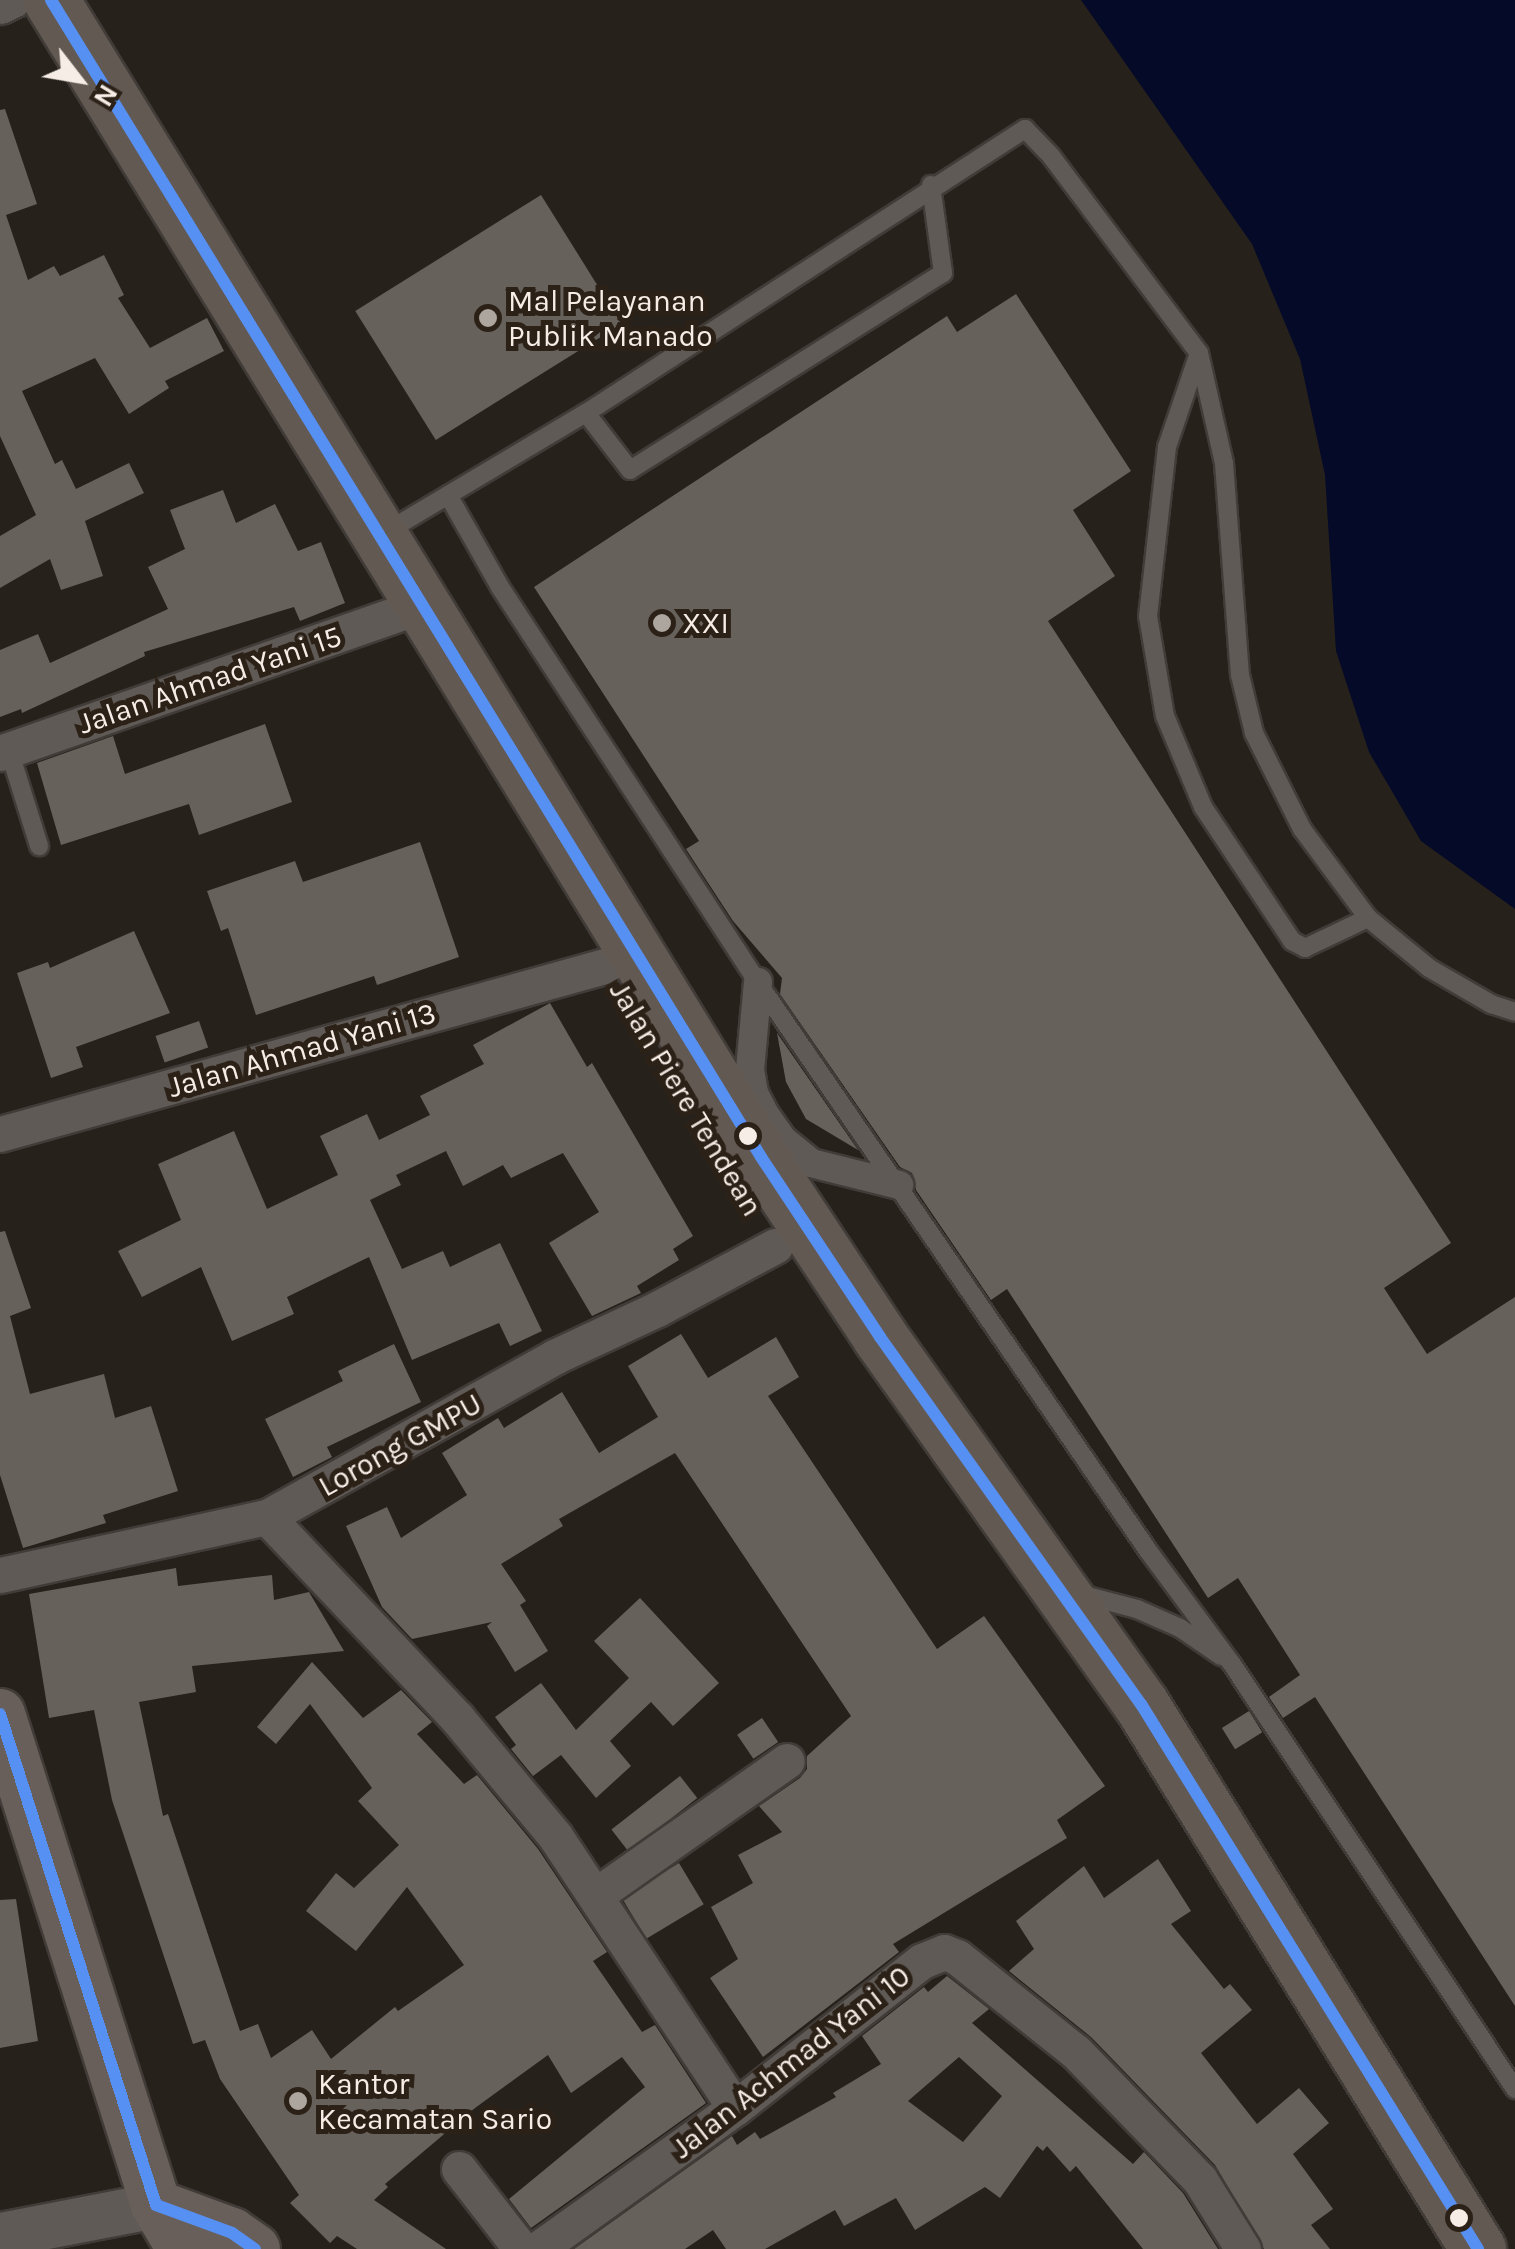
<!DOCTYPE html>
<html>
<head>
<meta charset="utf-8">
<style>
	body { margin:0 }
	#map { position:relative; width:1515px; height:2249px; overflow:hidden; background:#27211c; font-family:Karla,sans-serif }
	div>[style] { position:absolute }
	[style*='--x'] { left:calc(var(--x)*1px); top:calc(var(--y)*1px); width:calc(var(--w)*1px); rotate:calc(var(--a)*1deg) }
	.water>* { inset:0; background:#040a28 }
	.building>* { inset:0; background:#67615c; transform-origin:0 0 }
	.roads { filter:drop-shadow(2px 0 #413c38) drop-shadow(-2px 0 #413c38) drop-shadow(0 2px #413c38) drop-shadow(0 -2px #413c38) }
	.service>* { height:18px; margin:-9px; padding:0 9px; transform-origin:9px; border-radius:9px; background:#5f5a56 }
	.pedestrian>* { height:28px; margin:-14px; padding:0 14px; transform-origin:14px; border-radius:14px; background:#5f5a56 }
	.minor>* { height:35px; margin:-17.5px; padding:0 17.5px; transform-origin:17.5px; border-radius:17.5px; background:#5f5a56 }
	.tertiary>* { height:45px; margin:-22.5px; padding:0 22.5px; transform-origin:22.5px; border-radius:22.5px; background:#5f5a56 }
	.secondary>* { height:50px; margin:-25px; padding:0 25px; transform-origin:25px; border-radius:25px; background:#685f5a }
	.trunk>* { height:55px; margin:-27.5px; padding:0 27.5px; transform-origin:27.5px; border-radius:27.5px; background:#635953 }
	.bus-1>* { height:12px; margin:-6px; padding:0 6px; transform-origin:6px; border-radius:6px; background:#5790f3 }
	.dots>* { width:28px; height:28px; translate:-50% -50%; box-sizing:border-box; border:5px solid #2c2117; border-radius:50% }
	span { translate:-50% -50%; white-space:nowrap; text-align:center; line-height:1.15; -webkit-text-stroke:10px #2c2117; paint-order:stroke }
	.poi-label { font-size:30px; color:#f5ede6 }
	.left { translate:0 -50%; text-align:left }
	.street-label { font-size:30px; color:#f5ede6 }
	.north { position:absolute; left:30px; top:30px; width:100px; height:100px; -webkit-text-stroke:8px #2c2117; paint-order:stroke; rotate:121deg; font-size:28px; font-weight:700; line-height:40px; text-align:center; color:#f5ede6 }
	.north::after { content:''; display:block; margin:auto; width:35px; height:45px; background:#f5ede6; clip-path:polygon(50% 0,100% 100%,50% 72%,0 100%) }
</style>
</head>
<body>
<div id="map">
	<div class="water">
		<i style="clip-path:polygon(1081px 0,1515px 0,1515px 909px,1421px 841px,1369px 752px,1336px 651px,1325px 475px,1300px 359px,1252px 244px)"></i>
	</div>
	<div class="building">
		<i style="clip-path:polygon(5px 109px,37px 204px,6px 215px,28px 280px,54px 266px,60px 276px,104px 255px,124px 295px,118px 298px,150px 348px,207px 318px,224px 351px,165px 381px,169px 388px,129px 414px,95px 358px,22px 391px,55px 464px,62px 460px,76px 489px,129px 463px,144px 493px,85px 521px,103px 576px,61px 590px,50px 559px,0 588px,0 536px,36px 515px,0 436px,0 110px)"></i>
		<i style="left:541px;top:195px;width:152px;height:219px;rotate:58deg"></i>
		<i style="clip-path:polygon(1016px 294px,1131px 471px,1073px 510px,1115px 576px,1048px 621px,1451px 1243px,1384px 1288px,1427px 1354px,1515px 1297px,1515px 2006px,1315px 1697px,1283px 1718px,1269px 1697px,1300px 1675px,1238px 1578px,1208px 1598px,1007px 1289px,991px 1300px,916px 1190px,912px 1173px,900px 1167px,780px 994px,782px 978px,733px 921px,686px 849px,699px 841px,534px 587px,947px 316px,957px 332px)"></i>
		<i style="clip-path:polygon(223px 490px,236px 523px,275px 504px,298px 551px,321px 542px,345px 603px,300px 621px,294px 607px,144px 652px,145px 656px,22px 713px,21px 709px,0 717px,0 650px,38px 634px,50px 663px,168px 609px,148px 567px,185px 549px,170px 510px)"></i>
		<i style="clip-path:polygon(265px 724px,292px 802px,199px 835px,189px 804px,61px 845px,37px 763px,113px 736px,125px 774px)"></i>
		<i style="clip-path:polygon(420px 842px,459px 957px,377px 985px,374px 976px,256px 1015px,228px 928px,221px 931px,207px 891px,295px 861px,303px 882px)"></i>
		<i style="clip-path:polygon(134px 931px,170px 1013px,76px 1047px,83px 1067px,51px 1078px,17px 973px,48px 962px,50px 968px)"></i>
		<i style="clip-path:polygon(550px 1003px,587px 1067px,592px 1063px,693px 1236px,673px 1249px,679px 1260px,637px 1286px,641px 1293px,592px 1316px,549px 1243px,599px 1212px,563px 1153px,511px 1178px,503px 1165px,463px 1186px,446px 1151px,396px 1175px,401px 1185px,370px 1200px,402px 1269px,443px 1251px,450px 1267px,500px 1243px,542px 1331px,510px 1346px,499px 1323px,412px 1360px,369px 1257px,287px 1297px,294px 1314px,232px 1341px,201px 1267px,142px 1297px,118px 1251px,181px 1220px,158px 1164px,234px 1131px,267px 1209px,338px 1175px,320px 1136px,367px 1114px,379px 1140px,430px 1115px,420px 1096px,484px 1064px,473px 1045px)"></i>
		<i style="left:199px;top:1021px;width:28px;height:46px;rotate:71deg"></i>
		<i style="clip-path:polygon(777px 1033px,858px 1150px,806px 1119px,786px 1082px)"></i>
		<i style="clip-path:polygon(5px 1231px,31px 1308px,10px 1316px,30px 1394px,104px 1374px,115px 1418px,151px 1406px,178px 1491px,103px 1515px,106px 1523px,23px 1548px,0 1475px,0 1232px)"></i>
		<i style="clip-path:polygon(681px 1334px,708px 1378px,776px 1337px,799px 1377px,768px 1396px,937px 1649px,984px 1616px,1105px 1786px,1057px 1820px,1067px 1838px,893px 1944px,899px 1952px,763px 2057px,710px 1978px,738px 1959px,711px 1907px,753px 1883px,738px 1855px,782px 1832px,759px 1806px,800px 1778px,807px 1769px,807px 1756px,851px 1716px,675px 1453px,559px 1519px,563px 1526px,501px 1564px,526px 1601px,520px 1605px,548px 1651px,515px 1672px,487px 1626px,492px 1622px,412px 1639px,382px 1607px,346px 1526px,387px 1507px,401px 1538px,467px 1495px,442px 1453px,498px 1418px,504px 1428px,562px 1392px,599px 1453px,658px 1417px,628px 1366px)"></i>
		<i style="clip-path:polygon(394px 1344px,421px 1402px,327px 1447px,332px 1457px,293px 1477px,265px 1419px,343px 1381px,338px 1371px)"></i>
		<i style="clip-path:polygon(176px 1568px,178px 1586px,272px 1575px,274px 1600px,309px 1592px,344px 1651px,192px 1666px,196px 1692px,139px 1702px,163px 1816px,168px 1814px,240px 2031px,258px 2024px,271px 2058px,312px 2030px,331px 2059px,395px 2007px,398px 2011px,464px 1965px,407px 1887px,356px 1951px,306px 1911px,336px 1873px,354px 1888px,399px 1845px,358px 1801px,372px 1788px,310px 1704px,276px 1744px,257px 1727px,312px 1662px,363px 1718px,401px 1690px,432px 1722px,417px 1734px,464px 1784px,477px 1775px,538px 1849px,607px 1952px,593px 1961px,642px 2032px,655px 2025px,706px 2103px,531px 2228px,509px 2199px,645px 2087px,622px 2057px,571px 2093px,548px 2055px,475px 2108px,385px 2184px,388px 2187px,374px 2200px,446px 2249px,357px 2249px,337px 2236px,330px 2243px,290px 2203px,299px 2195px,220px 2079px,205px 2040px,193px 2044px,112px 1800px,94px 1710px,49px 1718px,29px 1594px)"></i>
		<i style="clip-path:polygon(640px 1598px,719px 1683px,673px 1726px,651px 1702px,610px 1741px,631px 1766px,596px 1798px,561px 1755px,533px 1776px,511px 1749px,516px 1745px,495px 1717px,541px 1683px,576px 1730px,629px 1678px,594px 1641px)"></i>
		<i style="left:1249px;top:1711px;width:25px;height:32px;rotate:58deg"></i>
		<i style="left:762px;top:1718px;width:29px;height:30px;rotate:56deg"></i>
		<i style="left:680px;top:1776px;width:28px;height:87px;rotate:52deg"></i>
		<i style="clip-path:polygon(1158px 1859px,1191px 1911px,1171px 1924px,1224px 1989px,1230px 1984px,1252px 2010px,1201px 2053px,1257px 2124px,1299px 2088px,1329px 2123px,1293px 2154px,1333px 2209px,1311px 2225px,1330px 2249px,1264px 2249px,1215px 2165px,1091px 2037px,1009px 1971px,1034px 1949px,1016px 1921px,1084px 1866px,1104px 1898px)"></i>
		<i style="left:679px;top:1863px;width:48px;height:67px;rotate:59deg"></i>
		<i style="clip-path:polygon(16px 1899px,38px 2041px,0 2048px,0 1900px)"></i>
		<i style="clip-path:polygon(evenodd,947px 1976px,989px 2009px,972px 2023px,1133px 2164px,1144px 2152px,1183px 2193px,1218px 2249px,1143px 2249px,1076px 2166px,1070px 2172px,1047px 2146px,1043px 2151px,1037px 2146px,1000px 2198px,985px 2187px,915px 2230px,896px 2198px,844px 2226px,835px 2210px,765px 2249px,726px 2249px,713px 2230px,685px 2249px,574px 2249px,732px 2136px,737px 2145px,755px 2132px,760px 2139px,836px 2097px,833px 2093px,881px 2064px,862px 2036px,924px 1987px,928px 1992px,947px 1976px,959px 2057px,1002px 2096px,963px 2142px,908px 2101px,959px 2057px)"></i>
	</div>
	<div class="roads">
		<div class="service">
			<i style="--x:1199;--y:353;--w:99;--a:108.8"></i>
			<i style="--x:1167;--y:447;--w:170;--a:96.4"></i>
			<i style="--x:1148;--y:616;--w:101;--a:80.4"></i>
			<i style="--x:1165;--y:716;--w:99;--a:67.3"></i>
			<i style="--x:1203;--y:807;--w:161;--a:56.4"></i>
			<i style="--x:1292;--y:941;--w:15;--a:28"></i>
			<i style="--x:1305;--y:948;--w:70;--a:-25.5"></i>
			<i style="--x:586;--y:413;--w:72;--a:52.3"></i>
			<i style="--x:630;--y:470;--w:370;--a:-32.2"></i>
			<i style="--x:943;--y:273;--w:89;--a:-97.8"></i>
			<i style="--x:448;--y:495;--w:106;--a:60.5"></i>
			<i style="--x:500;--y:587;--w:488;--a:56.9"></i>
			<i style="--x:767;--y:996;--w:675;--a:55.51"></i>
			<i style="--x:1149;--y:1552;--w:139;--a:53.5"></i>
			<i style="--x:1232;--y:1664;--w:511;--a:56.34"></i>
			<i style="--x:386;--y:532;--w:233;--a:-30.8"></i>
			<i style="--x:586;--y:413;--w:523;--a:-32.9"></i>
			<i style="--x:1025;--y:129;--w:37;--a:46"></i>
			<i style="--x:1051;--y:156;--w:246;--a:53.1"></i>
			<i style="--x:1199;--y:353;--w:113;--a:77.2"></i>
			<i style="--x:1224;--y:463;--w:213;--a:85.7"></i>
			<i style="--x:1240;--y:675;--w:60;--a:76.4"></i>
			<i style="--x:1254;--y:733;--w:107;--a:63.4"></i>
			<i style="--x:1302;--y:829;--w:111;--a:53.4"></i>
			<i style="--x:1368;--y:918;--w:79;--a:39.3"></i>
			<i style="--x:1429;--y:968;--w:72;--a:30.1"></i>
			<i style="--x:1491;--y:1004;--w:25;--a:18"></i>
			<i style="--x:9;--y:750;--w:101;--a:72.6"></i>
			<i style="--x:1076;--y:1593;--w:63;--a:14.7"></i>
			<i style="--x:1137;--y:1609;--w:47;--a:23.8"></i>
			<i style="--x:1180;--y:1628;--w:50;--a:34.3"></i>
		</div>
		<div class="pedestrian">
			<i style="--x:758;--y:982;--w:88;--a:95.2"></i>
			<i style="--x:750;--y:1070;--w:23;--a:80"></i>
			<i style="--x:754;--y:1093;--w:22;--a:63"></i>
			<i style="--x:764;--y:1113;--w:33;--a:55"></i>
			<i style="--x:783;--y:1140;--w:36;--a:39"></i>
			<i style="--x:811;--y:1163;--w:91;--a:14"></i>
		</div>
		<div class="minor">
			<i style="--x:0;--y:6;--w:14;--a:-25"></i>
			<i style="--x:0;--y:753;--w:445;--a:-19.3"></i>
			<i style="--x:0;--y:1134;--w:628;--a:-15.52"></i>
			<i style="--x:267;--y:1517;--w:277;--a:46.6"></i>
			<i style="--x:457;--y:1718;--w:153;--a:50.3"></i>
			<i style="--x:555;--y:1836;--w:326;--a:56.5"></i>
			<i style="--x:0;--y:1575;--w:273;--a:-12.3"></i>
			<i style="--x:267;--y:1517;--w:329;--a:-29.1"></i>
			<i style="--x:554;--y:1357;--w:114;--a:-25"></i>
			<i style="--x:657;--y:1309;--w:134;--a:-28.1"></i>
			<i style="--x:596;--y:1895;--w:233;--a:-35.1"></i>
			<i style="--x:459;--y:2169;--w:101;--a:52.2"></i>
			<i style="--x:538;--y:2249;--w:242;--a:-35.6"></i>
			<i style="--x:735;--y:2108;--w:238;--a:-38.2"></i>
			<i style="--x:922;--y:1961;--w:24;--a:-22"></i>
			<i style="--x:944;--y:1952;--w:14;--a:21"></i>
			<i style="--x:957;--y:1957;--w:152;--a:38.6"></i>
			<i style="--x:1076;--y:2052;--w:178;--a:45.9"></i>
			<i style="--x:1200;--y:2180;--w:81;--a:58.1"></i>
		</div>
		<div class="tertiary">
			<i style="--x:0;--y:2235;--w:159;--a:-10.9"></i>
		</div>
		<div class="secondary">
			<i style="--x:0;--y:1714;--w:515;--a:72.37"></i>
			<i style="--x:156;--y:2205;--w:51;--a:59.4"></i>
			<i style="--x:156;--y:2205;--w:81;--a:20.2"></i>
			<i style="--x:232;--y:2233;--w:28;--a:35"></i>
		</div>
		<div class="trunk">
			<i style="--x:51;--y:0;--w:1357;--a:58.46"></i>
			<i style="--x:761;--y:1157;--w:216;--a:56.5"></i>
			<i style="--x:880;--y:1337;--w:450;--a:54.6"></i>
			<i style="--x:1141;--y:1704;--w:641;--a:58.27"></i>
		</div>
	</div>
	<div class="bus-1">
		<i style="--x:51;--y:0;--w:1357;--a:58.46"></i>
		<i style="--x:761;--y:1157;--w:216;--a:56.5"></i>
		<i style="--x:880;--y:1337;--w:450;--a:54.6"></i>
		<i style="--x:1141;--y:1704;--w:641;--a:58.27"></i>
		<i style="--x:0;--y:1714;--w:515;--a:72.37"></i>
		<i style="--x:156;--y:2205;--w:81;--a:20.2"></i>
		<i style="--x:232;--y:2233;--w:28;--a:35"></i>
	</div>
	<div class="dots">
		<i style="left:488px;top:318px;background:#ada69f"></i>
		<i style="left:662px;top:623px;background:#ada69f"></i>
		<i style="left:748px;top:1136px;background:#f5ede6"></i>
		<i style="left:298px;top:2101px;background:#ada69f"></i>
		<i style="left:1459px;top:2218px;background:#f5ede6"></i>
	</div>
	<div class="poi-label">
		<span class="left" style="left:508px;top:318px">Mal Pelayanan<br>Publik Manado</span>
		<span class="left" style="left:682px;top:623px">XXI</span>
		<span class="left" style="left:318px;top:2101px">Kantor<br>Kecamatan Sario</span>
	</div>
	<div class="street-label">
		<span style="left:210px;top:680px;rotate:-19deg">Jalan Ahmad Yani 15</span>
		<span style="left:302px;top:1050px;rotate:-16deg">Jalan Ahmad Yani 13</span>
		<span style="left:686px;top:1099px;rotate:59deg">Jalan Piere Tendean</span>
		<span style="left:400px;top:1445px;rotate:-29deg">Lorong GMPU</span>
		<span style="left:791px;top:2062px;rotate:-38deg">Jalan Achmad Yani 10</span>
	</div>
	<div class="north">N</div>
</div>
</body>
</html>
